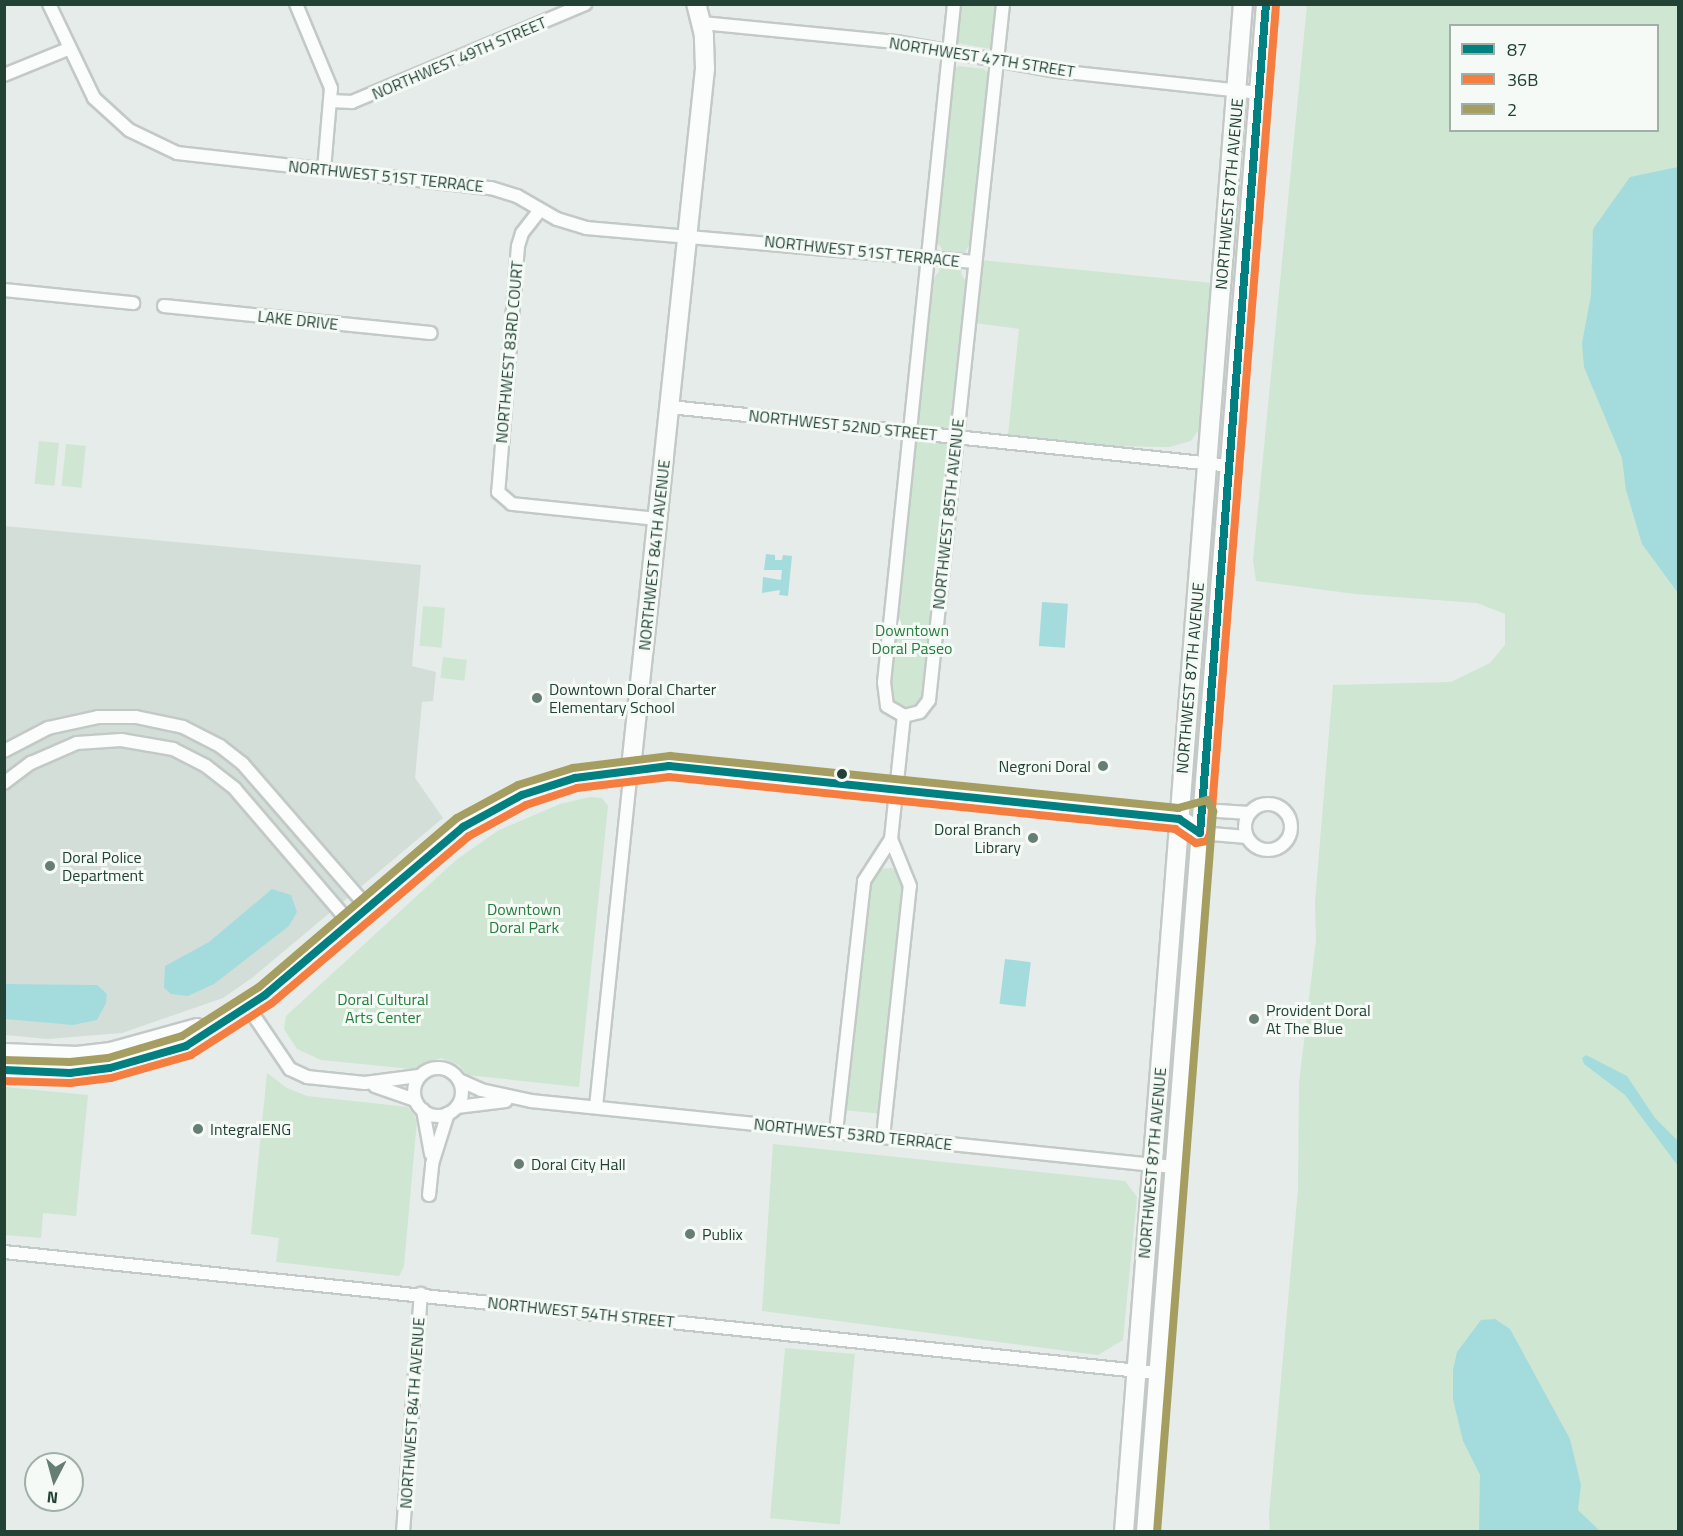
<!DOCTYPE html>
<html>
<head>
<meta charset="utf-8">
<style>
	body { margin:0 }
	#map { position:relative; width:1683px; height:1536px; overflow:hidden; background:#e6ece9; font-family:"Titillium Web",sans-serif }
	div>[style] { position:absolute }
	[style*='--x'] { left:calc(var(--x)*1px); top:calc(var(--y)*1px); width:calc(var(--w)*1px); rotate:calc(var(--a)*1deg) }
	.built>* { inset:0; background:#d4ded8 }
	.green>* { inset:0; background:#cee6d2; transform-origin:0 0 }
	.water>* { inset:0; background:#a4dcdd; transform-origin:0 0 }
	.roads { filter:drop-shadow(2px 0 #c3c9c6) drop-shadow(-2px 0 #c3c9c6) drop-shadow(0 2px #c3c9c6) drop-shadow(0 -2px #c3c9c6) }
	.street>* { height:12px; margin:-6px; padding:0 6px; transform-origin:6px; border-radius:6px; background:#fbfcfc }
	.street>.ring { margin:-6px; padding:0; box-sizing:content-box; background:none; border:12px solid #fbfcfc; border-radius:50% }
	.secondary>* { height:18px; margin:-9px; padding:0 9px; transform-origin:9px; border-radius:9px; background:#fbfcfc }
	.bus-1>* { height:8px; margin:-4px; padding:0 4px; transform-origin:4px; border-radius:4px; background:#008080 }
	.bus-2>* { height:8px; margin:-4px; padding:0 4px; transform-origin:4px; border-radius:4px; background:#f47d3f }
	.bus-3>* { height:8px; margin:-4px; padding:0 4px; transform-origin:4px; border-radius:4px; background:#a59e60 }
	.dots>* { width:16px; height:16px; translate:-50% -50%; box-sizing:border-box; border:3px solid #f5faf7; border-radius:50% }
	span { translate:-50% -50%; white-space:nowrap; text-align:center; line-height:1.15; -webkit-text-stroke:6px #f5faf7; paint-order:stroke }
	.street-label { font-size:16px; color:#214235 }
	.park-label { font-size:16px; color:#277d3e }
	.poi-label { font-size:16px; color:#214235 }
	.left { translate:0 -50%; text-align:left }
	.right { translate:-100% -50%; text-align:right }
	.frame { position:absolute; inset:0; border:6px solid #214235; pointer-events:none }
	.legend { position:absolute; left:1449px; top:24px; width:210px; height:108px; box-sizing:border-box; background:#f5faf7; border:2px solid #a0b0a9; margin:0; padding:8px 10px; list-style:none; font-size:18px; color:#214235 }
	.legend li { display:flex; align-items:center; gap:12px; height:30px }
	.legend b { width:30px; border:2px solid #a0b0a9 }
	.north { position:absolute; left:24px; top:1452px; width:60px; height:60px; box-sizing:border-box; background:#f5faf7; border:2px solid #a0b0a9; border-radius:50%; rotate:186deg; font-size:16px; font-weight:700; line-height:24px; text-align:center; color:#214235 }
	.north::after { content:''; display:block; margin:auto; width:21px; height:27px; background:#667e74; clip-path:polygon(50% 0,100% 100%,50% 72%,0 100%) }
</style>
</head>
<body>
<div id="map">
	<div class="built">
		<i style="clip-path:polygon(4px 526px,421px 565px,412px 666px,436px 672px,433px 701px,422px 702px,415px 778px,443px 818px,252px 978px,223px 998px,122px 1033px,48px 1039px,5px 1035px)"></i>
	</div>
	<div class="green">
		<i style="clip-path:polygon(959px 5px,998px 5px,991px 49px,957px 43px)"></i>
		<i style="clip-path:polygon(evenodd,1307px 5px,1678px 5px,1678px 1531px,1270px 1531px,1269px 1514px,1298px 1189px,1299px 1083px,1316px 940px,1315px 902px,1333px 685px,1451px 682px,1490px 663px,1505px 645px,1505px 614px,1477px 603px,1355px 594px,1256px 581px,1253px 560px,1307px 5px,1450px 26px,1658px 26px,1658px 130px,1450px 130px,1450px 26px)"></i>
		<i style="clip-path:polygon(958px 66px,984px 69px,990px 75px,974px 238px,966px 250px,961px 274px,968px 285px,952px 423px,947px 428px,945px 443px,951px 451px,926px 699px,921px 707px,905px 711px,893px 706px,887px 693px,931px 281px,939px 272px,942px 249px,936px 240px,937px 213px,952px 73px)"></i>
		<i style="clip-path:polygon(981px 260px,1212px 283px,1199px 429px,1191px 441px,1169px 447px,1114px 446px,1008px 435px,1019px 329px,975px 323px)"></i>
		<i style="left:39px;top:441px;width:20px;height:43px;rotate:6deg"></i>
		<i style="left:66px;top:444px;width:20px;height:42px;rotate:6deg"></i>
		<i style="left:423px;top:606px;width:22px;height:40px;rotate:5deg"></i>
		<i style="left:443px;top:657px;width:24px;height:21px;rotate:7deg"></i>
		<i style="clip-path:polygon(590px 797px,602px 798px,608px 806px,579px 1087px,467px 1075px,459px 1065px,441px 1058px,412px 1069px,321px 1060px,297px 1049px,284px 1029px,286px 1016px,456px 860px,499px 830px,560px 804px)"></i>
		<i style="clip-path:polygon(892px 868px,906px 880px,883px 1114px,844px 1110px,868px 881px,879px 869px)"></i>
		<i style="clip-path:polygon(267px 1073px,287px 1088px,307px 1096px,408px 1107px,417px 1120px,404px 1266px,399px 1276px,276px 1262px,279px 1238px,251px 1234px)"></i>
		<i style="clip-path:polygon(4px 1087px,88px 1095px,76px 1216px,43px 1213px,41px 1238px,5px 1235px)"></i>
		<i style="clip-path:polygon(773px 1144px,1125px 1181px,1137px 1197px,1123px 1340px,1098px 1355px,762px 1311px)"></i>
		<i style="left:785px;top:1348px;width:70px;height:171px;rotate:5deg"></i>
	</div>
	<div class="water">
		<i style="clip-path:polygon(1678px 167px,1678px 593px,1642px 544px,1626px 490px,1622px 458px,1584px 367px,1582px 343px,1591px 295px,1593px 229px,1630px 177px)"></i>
		<i style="clip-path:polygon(766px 554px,775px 555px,775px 560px,782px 560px,783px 555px,792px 556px,788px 596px,779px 595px,780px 590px,762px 593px,763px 577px,781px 580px,782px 570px,764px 570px)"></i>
		<i style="left:1042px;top:602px;width:26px;height:44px;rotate:4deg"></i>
		<i style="clip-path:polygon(272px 889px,291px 895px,297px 912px,289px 926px,214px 984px,188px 996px,171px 994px,164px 988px,165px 966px,209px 942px)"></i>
		<i style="left:1005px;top:959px;width:26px;height:45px;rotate:7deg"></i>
		<i style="clip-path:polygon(5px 984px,97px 985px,107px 994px,106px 1003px,97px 1020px,73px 1025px,5px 1019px)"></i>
		<i style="clip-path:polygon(1586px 1055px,1627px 1076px,1655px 1118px,1678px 1141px,1678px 1166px,1625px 1095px,1584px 1064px,1582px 1058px)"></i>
		<i style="clip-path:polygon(1495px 1319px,1510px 1329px,1570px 1439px,1581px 1485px,1578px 1510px,1600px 1531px,1479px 1531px,1480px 1475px,1463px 1441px,1453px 1399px,1453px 1370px,1457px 1352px,1481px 1320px)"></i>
	</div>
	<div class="roads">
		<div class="street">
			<i style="--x:49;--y:4;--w:104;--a:64.4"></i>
			<i style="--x:94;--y:98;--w:47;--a:42.4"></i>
			<i style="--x:129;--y:130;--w:53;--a:25.6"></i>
			<i style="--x:177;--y:153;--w:316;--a:6.4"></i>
			<i style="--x:491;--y:188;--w:27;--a:17"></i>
			<i style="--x:517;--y:196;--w:46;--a:29.9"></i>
			<i style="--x:557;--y:219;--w:30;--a:17"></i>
			<i style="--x:586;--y:228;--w:390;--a:5"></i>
			<i style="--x:296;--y:4;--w:91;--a:67.4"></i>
			<i style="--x:331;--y:88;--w:81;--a:94.9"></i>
			<i style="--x:954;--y:4;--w:682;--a:95.89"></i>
			<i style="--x:884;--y:682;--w:24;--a:83"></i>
			<i style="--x:887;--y:706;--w:20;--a:30"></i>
			<i style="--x:904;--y:716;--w:16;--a:-14"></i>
			<i style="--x:920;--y:712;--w:15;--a:-53"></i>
			<i style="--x:929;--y:700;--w:700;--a:-83.93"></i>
			<i style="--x:702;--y:23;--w:195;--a:5.6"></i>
			<i style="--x:896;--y:42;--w:164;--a:10.2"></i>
			<i style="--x:1057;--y:71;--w:205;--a:6.2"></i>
			<i style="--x:4;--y:75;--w:69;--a:-22.1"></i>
			<i style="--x:331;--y:101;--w:21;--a:3"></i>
			<i style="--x:352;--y:102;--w:253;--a:-22.8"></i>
			<i style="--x:540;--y:210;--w:29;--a:128"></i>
			<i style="--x:522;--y:233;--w:14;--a:107"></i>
			<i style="--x:518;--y:246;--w:247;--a:94.6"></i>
			<i style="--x:498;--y:492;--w:18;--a:41"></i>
			<i style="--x:512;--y:504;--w:147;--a:5.9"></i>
			<i style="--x:4;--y:290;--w:130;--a:5.8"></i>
			<i style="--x:164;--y:306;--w:268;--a:5.8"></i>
			<i style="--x:670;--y:407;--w:564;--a:6"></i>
			<i style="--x:4;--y:751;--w:50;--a:-27.6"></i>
			<i style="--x:48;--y:728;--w:51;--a:-12.4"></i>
			<i style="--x:98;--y:717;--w:38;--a:0"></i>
			<i style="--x:136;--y:717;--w:48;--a:12"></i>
			<i style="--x:183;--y:727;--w:42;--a:27.2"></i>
			<i style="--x:220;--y:746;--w:28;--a:38"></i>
			<i style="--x:242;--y:763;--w:191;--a:49"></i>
			<i style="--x:4;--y:783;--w:34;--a:-37"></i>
			<i style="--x:31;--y:763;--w:50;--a:-23.5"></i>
			<i style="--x:77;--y:743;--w:44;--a:-3.9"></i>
			<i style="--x:121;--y:740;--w:53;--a:9.8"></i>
			<i style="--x:173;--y:749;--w:37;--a:27"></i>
			<i style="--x:206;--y:766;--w:37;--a:38"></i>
			<i style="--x:235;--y:789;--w:177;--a:49.4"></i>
			<i class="ring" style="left:1245px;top:804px;width:34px;height:34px"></i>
			<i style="--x:1203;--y:810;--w:46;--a:3.7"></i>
			<i style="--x:1200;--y:833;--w:47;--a:4.9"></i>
			<i style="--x:248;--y:1007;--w:75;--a:55.9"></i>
			<i style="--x:290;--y:1069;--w:19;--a:25"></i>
			<i style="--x:307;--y:1077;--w:58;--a:5.9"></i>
			<i style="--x:365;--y:1083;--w:54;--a:-7.4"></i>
			<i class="ring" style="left:414px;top:1068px;width:36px;height:36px"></i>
			<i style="--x:459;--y:1080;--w:24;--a:24"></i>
			<i style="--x:481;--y:1090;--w:51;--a:12.4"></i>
			<i style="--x:531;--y:1101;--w:646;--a:5.86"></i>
			<i style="--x:375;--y:1086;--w:42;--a:19.3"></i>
			<i style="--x:457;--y:1107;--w:49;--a:-7"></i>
			<i style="--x:596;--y:1107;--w:341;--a:-84.1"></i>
			<i style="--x:423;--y:1110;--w:45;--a:79.7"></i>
			<i style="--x:836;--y:1132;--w:253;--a:-83.6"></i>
			<i style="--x:864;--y:881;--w:50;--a:-57.3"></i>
			<i style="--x:891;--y:839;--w:124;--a:-84"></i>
			<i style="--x:883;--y:1137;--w:252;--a:-83.9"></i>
			<i style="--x:910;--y:886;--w:51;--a:-112"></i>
			<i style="--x:429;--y:1195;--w:31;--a:-84"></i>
			<i style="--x:432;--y:1164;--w:53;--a:-72.6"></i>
			<i style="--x:4;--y:1252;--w:1160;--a:5.99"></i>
			<i style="--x:403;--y:1532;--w:239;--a:-85.7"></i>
		</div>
		<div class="secondary">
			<i style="--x:631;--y:768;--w:703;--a:-83.96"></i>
			<i style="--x:705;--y:69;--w:34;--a:-92"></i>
			<i style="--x:704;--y:35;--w:32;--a:-104"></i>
			<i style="--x:4;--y:1053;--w:73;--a:2.4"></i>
			<i style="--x:77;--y:1056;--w:34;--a:-7"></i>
			<i style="--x:111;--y:1052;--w:89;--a:-15.6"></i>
			<i style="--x:4;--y:1070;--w:66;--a:2.6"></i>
			<i style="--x:70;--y:1073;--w:40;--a:-7.1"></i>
			<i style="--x:110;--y:1068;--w:79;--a:-16.1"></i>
			<i style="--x:186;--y:1046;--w:94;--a:-32.8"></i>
			<i style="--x:265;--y:995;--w:260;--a:-40.3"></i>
			<i style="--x:463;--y:827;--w:67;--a:-28.5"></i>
			<i style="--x:522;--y:795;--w:56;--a:-17.8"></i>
			<i style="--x:575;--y:778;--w:95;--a:-7.3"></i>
			<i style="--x:669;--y:766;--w:498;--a:5.9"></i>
			<i style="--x:1164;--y:817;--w:15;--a:8"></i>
			<i style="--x:1179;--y:819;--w:13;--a:32"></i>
			<i style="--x:1124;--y:1532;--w:1533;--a:-85.55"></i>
			<i style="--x:1146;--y:1532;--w:1533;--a:-85.51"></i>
		</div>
	</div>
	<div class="bus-1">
		<i style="--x:4;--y:1070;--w:66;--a:2.6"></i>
		<i style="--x:70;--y:1073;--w:40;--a:-7.1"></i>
		<i style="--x:110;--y:1068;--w:79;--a:-16.1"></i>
		<i style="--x:186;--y:1046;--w:94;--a:-32.8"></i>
		<i style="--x:265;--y:995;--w:260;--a:-40.3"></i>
		<i style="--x:463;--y:827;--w:67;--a:-28.5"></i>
		<i style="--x:522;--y:795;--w:56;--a:-17.8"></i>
		<i style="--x:575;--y:778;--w:95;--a:-7.3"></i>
		<i style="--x:669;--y:766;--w:513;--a:5.93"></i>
		<i style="--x:1179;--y:819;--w:25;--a:34"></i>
		<i style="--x:1200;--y:833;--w:832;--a:-85.45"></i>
	</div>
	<div class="bus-2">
		<i style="--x:4;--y:1081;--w:66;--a:1.7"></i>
		<i style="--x:70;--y:1083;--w:41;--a:-7"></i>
		<i style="--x:111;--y:1078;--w:83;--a:-16"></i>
		<i style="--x:191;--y:1055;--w:96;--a:-32.7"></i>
		<i style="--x:272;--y:1003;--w:258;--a:-40.3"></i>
		<i style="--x:469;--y:836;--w:65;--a:-28.5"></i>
		<i style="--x:526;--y:805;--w:54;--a:-18.4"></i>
		<i style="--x:577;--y:788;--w:93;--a:-6.8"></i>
		<i style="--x:669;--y:777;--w:509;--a:5.87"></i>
		<i style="--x:1175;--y:829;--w:25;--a:34"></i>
		<i style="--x:1196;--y:843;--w:11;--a:-10"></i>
		<i style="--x:1207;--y:841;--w:8;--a:-67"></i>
		<i style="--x:1210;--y:834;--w:832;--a:-85.45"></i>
	</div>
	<div class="bus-3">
		<i style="--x:4;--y:1060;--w:66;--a:1.7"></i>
		<i style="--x:70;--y:1062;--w:38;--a:-6"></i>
		<i style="--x:108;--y:1058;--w:77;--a:-16.6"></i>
		<i style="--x:182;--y:1036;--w:91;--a:-32.5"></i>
		<i style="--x:259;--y:987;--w:260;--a:-40.5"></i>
		<i style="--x:457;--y:818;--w:69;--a:-28.4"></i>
		<i style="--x:518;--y:785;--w:58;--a:-17.2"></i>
		<i style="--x:573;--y:768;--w:98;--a:-7.1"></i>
		<i style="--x:670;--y:756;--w:511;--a:5.84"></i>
		<i style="--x:1178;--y:808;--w:30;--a:-15"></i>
		<i style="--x:1207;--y:800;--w:13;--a:61"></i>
		<i style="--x:1213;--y:811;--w:723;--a:94.44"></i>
	</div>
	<div class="dots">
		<i style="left:537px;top:698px;background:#667e74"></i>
		<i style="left:1103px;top:766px;background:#667e74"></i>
		<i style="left:842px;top:774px;background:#214235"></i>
		<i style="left:1033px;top:838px;background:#667e74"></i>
		<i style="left:50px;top:866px;background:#667e74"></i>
		<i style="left:1254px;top:1019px;background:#667e74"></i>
		<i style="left:198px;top:1129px;background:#667e74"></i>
		<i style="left:519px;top:1164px;background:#667e74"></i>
		<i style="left:690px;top:1234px;background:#667e74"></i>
	</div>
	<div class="street-label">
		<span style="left:982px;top:57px;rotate:9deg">NORTHWEST 47TH STREET</span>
		<span style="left:459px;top:58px;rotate:-23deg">NORTHWEST 49TH STREET</span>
		<span style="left:386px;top:176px;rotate:6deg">NORTHWEST 51ST TERRACE</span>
		<span style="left:1229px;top:194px;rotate:-85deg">NORTHWEST 87TH AVENUE</span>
		<span style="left:862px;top:251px;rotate:6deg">NORTHWEST 51ST TERRACE</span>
		<span style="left:298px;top:320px;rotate:6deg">LAKE DRIVE</span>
		<span style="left:509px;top:352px;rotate:-85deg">NORTHWEST 83RD COURT</span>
		<span style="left:843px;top:425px;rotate:6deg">NORTHWEST 52ND STREET</span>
		<span style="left:948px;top:514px;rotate:-84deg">NORTHWEST 85TH AVENUE</span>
		<span style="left:654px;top:555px;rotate:-84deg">NORTHWEST 84TH AVENUE</span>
		<span style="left:1190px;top:678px;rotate:-85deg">NORTHWEST 87TH AVENUE</span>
		<span style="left:853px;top:1134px;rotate:6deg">NORTHWEST 53RD TERRACE</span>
		<span style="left:1152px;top:1163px;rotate:-85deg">NORTHWEST 87TH AVENUE</span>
		<span style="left:581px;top:1312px;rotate:6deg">NORTHWEST 54TH STREET</span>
		<span style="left:412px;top:1413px;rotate:-86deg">NORTHWEST 84TH AVENUE</span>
	</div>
	<div class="park-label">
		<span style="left:912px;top:639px">Downtown<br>Doral Paseo</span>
		<span style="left:524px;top:918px">Downtown<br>Doral Park</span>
		<span style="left:383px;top:1008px">Doral Cultural<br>Arts Center</span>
	</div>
	<div class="poi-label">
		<span class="left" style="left:549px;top:698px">Downtown Doral Charter<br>Elementary School</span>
		<span class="right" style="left:1091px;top:766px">Negroni Doral</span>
		<span class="right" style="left:1021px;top:838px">Doral Branch<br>Library</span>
		<span class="left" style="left:62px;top:866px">Doral Police<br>Department</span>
		<span class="left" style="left:1266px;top:1019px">Provident Doral<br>At The Blue</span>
		<span class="left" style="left:210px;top:1129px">IntegralENG</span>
		<span class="left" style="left:531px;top:1164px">Doral City Hall</span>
		<span class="left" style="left:702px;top:1234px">Publix</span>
	</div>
	<div class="frame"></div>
	<ul class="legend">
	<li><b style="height:8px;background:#008080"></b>87</li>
	<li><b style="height:8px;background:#f47d3f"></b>36B</li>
	<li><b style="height:8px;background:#a59e60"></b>2</li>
	</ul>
	<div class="north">N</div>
</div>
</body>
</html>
